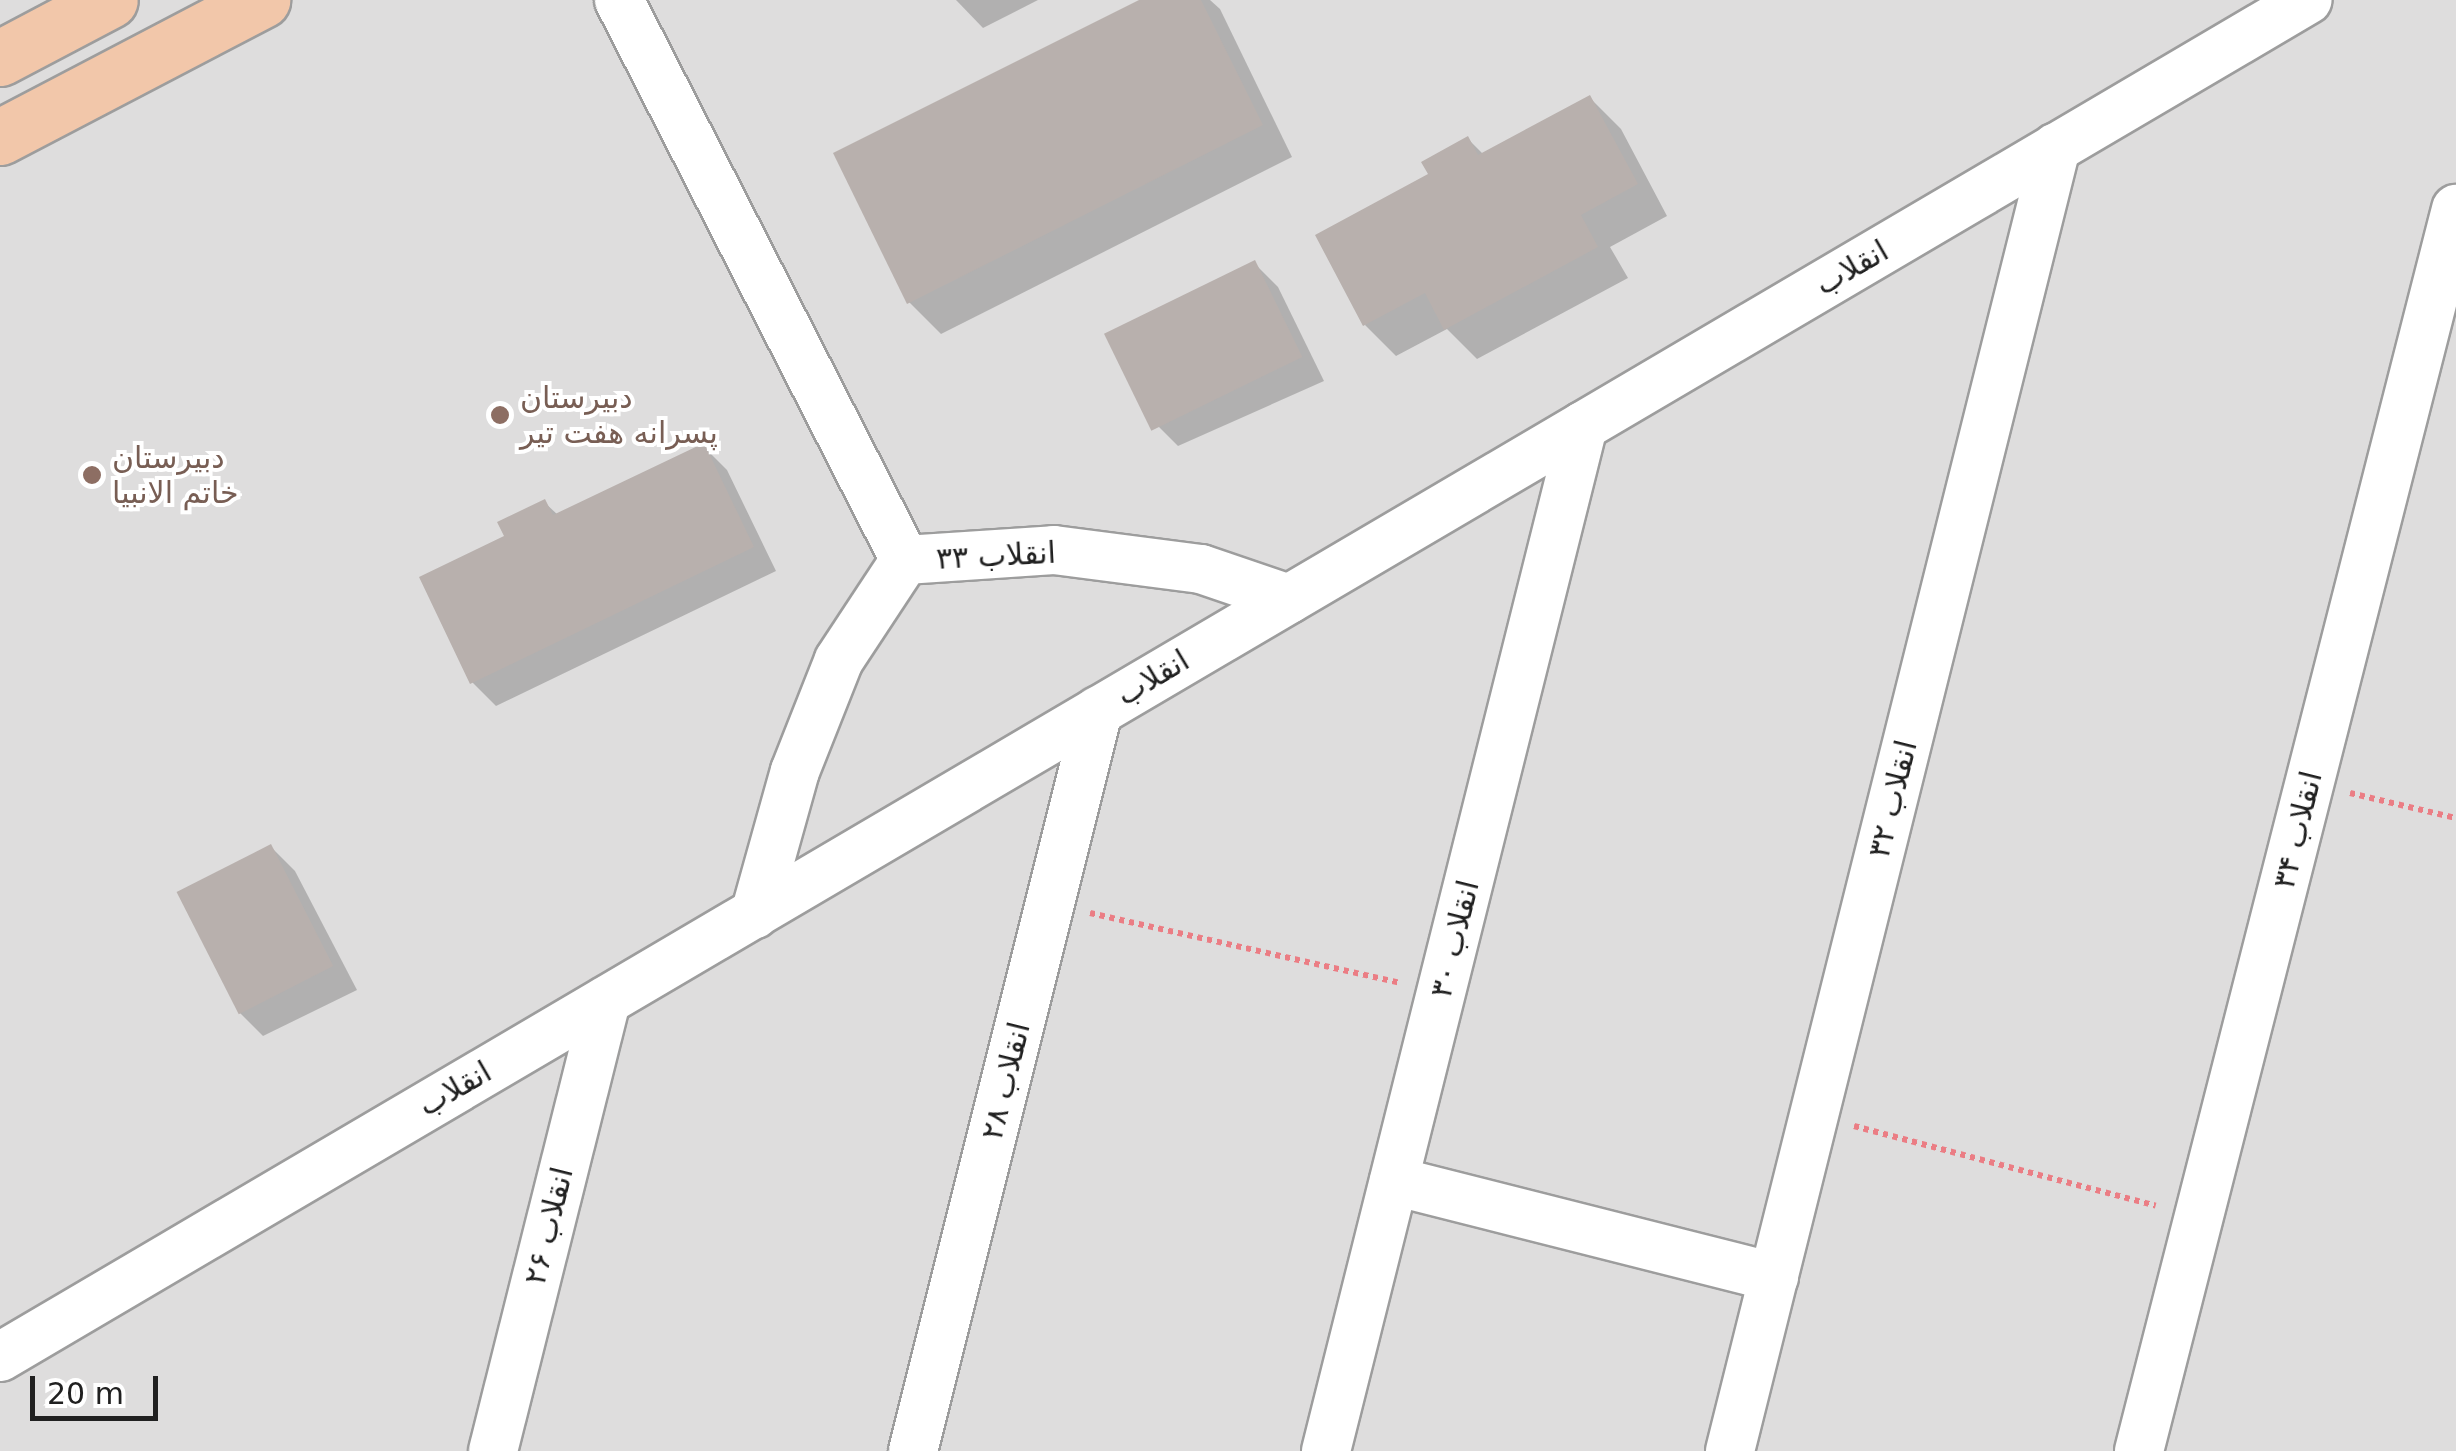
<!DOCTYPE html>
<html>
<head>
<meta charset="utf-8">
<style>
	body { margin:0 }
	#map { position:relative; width:2456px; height:1451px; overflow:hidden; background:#efebe7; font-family:"DejaVu Sans",Vazirmatn,sans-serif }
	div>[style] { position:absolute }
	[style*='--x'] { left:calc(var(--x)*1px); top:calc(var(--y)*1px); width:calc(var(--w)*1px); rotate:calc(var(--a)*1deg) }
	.residential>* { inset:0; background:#dedddd; transform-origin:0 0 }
	.shadow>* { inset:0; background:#0003 }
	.building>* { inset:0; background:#b8b0ad; transform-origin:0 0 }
	.path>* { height:6px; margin-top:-3px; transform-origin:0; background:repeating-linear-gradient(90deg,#eb7d84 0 5px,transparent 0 10px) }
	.roads { filter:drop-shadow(2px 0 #9d9d9d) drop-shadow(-2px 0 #9d9d9d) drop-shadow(0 2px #9d9d9d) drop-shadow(0 -2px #9d9d9d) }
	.minor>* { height:48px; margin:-24px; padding:0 24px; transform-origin:24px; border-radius:24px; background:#fff }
	.major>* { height:55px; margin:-27.5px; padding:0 27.5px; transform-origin:27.5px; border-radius:27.5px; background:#f2c7aa }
	.dots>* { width:28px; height:28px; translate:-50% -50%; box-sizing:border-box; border:5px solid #fff; border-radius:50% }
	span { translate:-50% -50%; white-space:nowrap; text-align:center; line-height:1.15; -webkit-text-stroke:8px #fff; paint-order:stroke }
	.street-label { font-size:30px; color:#202020 }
	.education-label { font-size:30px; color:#785e54 }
	.left { translate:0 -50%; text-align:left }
	.scale { position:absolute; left:30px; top:1376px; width:128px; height:45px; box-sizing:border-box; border:5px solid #202020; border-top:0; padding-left:12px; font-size:30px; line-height:35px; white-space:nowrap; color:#202020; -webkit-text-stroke:8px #fff; paint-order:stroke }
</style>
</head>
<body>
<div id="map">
	<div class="residential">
		<i style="left:0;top:0;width:2456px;height:1451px"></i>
	</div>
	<div class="shadow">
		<i style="clip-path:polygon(956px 0,1038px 0,983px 28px)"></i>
		<i style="clip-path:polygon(1145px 0,1210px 0,1220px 9px,1292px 157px,941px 334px,909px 302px)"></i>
		<i style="clip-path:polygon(1590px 98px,1621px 129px,1667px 216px,1610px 247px,1628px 278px,1477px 359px,1447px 329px,1396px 356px,1365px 325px,1431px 175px,1468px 139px,1484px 155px)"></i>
		<i style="clip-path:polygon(1254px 263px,1278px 287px,1324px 381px,1178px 446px,1154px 422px)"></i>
		<i style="clip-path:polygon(703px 446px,727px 470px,776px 571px,496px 706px,472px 682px,507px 537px,544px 502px,558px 515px)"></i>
		<i style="clip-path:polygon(271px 847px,295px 871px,357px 990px,263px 1036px,239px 1012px)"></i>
	</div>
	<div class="building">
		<i style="clip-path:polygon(1139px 0,1201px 0,1263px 125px,907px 304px,833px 153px)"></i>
		<i style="clip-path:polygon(1590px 95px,1638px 184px,1581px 215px,1598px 247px,1444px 330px,1425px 293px,1363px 326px,1315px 235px,1428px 174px,1421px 162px,1468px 136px,1478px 155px)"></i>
		<i style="left:1255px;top:260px;width:108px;height:168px;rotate:64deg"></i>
		<i style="clip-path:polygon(704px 443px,754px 547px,470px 684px,419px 577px,504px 536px,497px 522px,545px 499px,553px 515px)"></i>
		<i style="left:271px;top:844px;width:137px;height:106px;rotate:63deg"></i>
	</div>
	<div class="path">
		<i style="--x:2350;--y:793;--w:109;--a:13.3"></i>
		<i style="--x:1090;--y:913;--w:318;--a:12.7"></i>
		<i style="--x:1854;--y:1126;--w:312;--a:14.8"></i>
	</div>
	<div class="roads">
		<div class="minor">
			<i style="--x:619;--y:0;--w:629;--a:62.95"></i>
			<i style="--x:755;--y:914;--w:148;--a:-74.4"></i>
			<i style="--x:795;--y:771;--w:119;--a:-68.4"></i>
			<i style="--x:839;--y:660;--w:120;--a:-56.6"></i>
			<i style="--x:905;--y:560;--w:149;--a:-3.8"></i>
			<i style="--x:1054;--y:550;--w:148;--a:7.4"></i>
			<i style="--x:1201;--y:569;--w:93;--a:18.8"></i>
			<i style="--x:1394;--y:1181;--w:392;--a:14.2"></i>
			<i style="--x:0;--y:1357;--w:2677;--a:-30.46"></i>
			<i style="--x:493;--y:1451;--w:464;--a:-75.9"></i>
			<i style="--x:913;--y:1451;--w:763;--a:-75.96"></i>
			<i style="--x:1326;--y:1451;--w:1057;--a:-75.92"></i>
			<i style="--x:1730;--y:1451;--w:1344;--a:-75.96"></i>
			<i style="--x:2139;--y:1451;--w:1282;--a:-75.68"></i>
		</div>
		<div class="major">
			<i style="--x:0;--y:58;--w:124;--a:-27.8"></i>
			<i style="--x:0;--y:137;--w:296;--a:-27.6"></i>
		</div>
	</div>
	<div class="dots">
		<i style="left:500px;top:415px;background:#8d6e63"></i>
		<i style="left:92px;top:475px;background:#8d6e63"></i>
	</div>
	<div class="street-label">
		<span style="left:1852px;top:268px;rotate:-30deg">انقلاب</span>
		<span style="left:996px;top:556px;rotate:-3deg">انقلاب ۳۳</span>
		<span style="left:1153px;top:678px;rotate:-31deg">انقلاب</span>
		<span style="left:1893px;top:799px;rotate:-76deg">انقلاب ۳۲</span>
		<span style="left:2298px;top:830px;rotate:-76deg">انقلاب ۳۴</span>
		<span style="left:1455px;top:939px;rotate:-76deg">انقلاب ۳۰</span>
		<span style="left:1006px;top:1081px;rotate:-76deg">انقلاب ۲۸</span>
		<span style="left:455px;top:1089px;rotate:-30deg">انقلاب</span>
		<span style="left:549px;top:1226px;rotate:-76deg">انقلاب ۲۶</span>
	</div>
	<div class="education-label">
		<span class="left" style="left:520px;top:415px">دبیرستان<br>پسرانه هفت تیر</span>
		<span class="left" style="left:112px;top:475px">دبیرستان<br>خاتم الانبیا</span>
	</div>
	<div class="scale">20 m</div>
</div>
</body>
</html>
